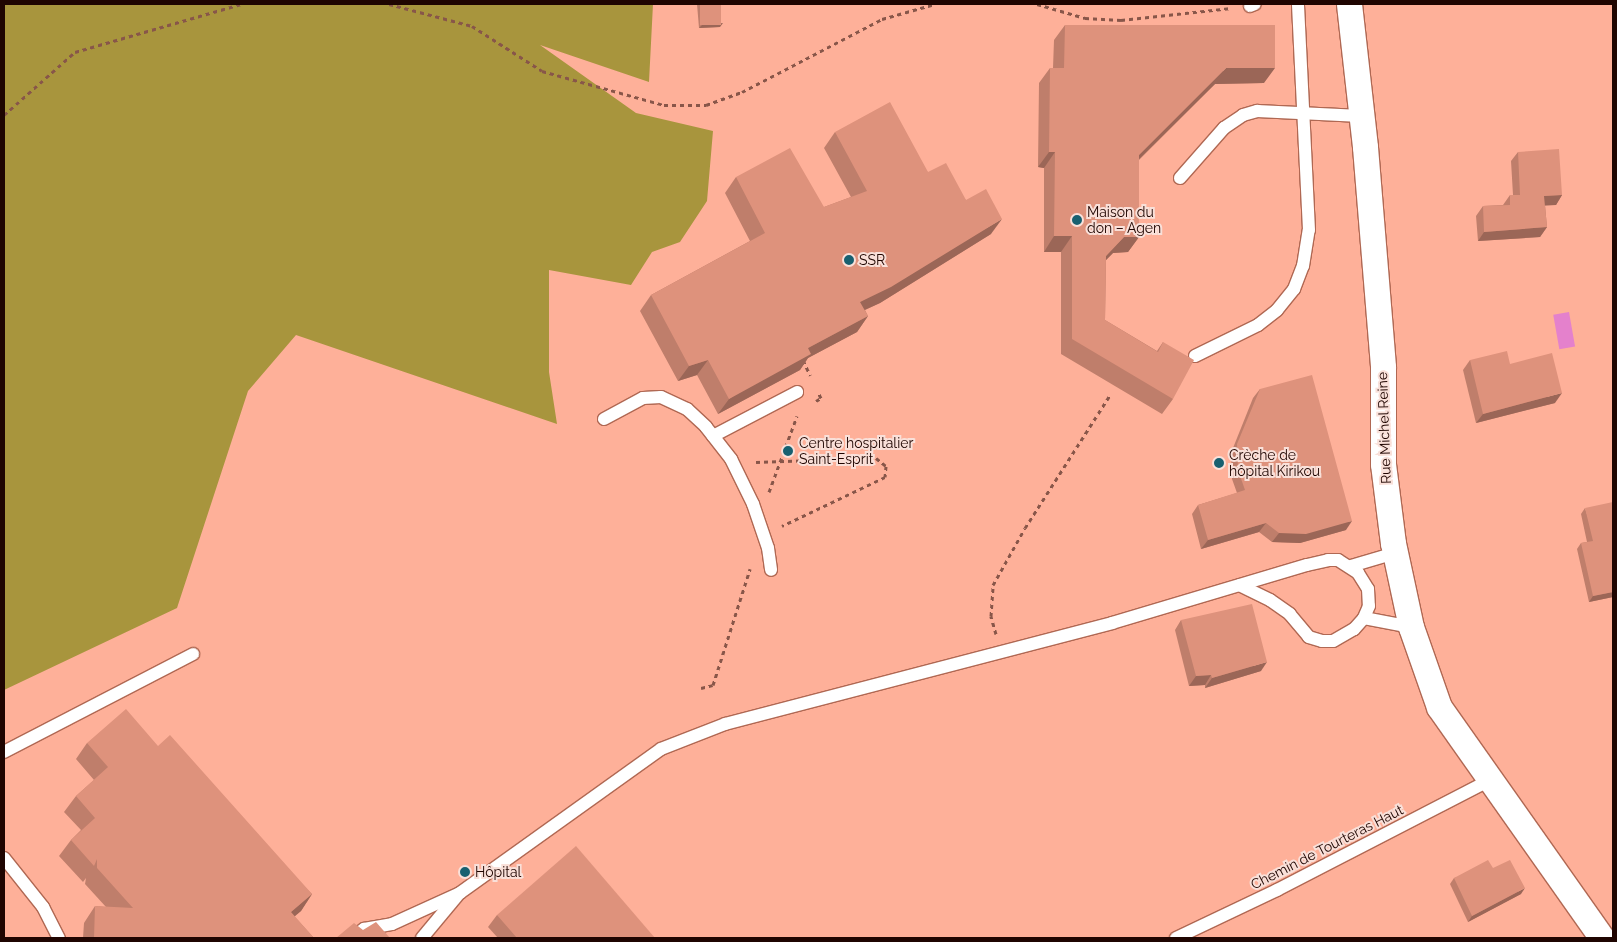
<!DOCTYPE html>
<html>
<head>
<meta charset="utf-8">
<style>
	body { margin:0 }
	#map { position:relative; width:1617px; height:942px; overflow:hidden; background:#feb099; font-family:Raleway,sans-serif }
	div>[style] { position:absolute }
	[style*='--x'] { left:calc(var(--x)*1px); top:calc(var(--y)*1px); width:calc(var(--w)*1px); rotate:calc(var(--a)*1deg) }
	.green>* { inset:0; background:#a8953d }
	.water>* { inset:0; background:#e481cc; transform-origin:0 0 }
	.path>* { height:3px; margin-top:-1.5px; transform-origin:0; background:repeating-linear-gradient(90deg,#885649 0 4px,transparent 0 8px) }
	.roads { filter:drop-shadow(1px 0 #b06853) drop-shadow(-1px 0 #b06853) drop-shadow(0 1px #b06853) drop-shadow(0 -1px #b06853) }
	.lane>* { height:12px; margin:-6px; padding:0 6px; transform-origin:6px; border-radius:6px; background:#fff }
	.street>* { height:25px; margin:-12.5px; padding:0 12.5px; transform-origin:12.5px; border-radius:12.5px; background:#fff }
	.wall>* { inset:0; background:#bf7e6b }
	.shaded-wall>* { inset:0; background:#9b6657 }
	.building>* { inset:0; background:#de927c; transform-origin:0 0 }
	.dots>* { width:14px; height:14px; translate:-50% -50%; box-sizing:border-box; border:2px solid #f9e0d9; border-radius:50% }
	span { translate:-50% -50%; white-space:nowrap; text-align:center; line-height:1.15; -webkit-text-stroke:4px #f9e0d9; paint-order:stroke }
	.poi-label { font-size:14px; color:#1f0501 }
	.left { translate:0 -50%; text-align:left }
	.street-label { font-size:14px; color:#1f0501 }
	.frame { position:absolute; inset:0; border:5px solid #1f0501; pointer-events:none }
</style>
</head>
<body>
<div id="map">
	<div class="green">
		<i style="clip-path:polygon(4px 4px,653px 4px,649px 82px,540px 45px,636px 113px,713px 131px,707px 201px,680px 242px,652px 252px,631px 285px,549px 270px,549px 372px,557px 424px,296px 335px,248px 391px,177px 608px,4px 690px)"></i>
	</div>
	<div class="water">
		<i style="left:1569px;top:312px;width:35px;height:16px;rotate:80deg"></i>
	</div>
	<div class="path">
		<i style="--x:389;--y:4;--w:86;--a:14.8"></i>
		<i style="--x:472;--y:26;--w:83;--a:32.7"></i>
		<i style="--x:542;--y:71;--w:127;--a:15.6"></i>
		<i style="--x:664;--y:105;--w:42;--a:0"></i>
		<i style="--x:706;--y:105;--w:38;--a:-20"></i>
		<i style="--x:742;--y:92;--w:158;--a:-27.5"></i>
		<i style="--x:882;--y:19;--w:55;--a:-15.8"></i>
		<i style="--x:1037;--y:4;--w:50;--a:16.3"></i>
		<i style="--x:1085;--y:18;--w:36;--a:3"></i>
		<i style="--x:1121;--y:20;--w:111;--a:-6.2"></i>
		<i style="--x:4;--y:115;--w:95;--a:-41.6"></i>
		<i style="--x:75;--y:52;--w:173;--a:-16.1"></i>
		<i style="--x:803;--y:360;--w:17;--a:65"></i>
		<i style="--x:816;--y:401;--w:6;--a:-31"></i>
		<i style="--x:821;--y:398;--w:7;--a:-117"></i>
		<i style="--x:756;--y:462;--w:120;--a:-1.9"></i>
		<i style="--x:876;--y:458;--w:13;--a:39"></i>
		<i style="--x:886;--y:466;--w:11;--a:95"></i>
		<i style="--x:885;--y:477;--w:114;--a:154.6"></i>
		<i style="--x:769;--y:492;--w:81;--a:-69.8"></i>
		<i style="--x:996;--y:634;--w:19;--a:-106"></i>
		<i style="--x:991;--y:616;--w:31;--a:-86"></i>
		<i style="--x:993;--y:585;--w:65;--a:-60.7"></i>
		<i style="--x:1025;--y:528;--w:158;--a:-57.4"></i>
		<i style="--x:701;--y:688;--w:12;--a:-14"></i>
		<i style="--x:713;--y:685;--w:122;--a:-72.3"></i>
	</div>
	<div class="roads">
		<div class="lane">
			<i style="--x:1250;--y:6;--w:5;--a:-22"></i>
			<i style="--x:1180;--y:178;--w:67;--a:-48.7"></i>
			<i style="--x:1224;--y:128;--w:23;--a:-34"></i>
			<i style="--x:1243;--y:115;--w:15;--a:-16"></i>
			<i style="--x:1257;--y:111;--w:104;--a:2.8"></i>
			<i style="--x:1195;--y:356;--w:70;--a:-26.2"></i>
			<i style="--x:1258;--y:325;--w:24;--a:-38"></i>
			<i style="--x:1277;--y:310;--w:27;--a:-51"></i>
			<i style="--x:1294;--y:289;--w:25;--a:-69"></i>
			<i style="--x:1303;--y:266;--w:36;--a:-81"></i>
			<i style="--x:1309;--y:230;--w:226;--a:-92.8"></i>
			<i style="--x:604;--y:419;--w:44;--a:-28.3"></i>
			<i style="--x:643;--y:398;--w:18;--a:-3"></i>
			<i style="--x:661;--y:397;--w:29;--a:25"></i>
			<i style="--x:687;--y:409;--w:26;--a:43"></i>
			<i style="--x:706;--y:427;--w:41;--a:52"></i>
			<i style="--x:731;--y:459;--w:50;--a:63.9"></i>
			<i style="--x:753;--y:504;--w:46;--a:71.2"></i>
			<i style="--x:768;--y:548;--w:22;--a:82"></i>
			<i style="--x:713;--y:436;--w:95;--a:-27.6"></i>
			<i style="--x:1351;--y:566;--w:46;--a:-16.5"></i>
			<i style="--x:1364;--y:618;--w:48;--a:10.8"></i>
			<i style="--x:4;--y:752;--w:213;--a:-27.4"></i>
			<i style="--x:4;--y:858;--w:63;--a:51.5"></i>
			<i style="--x:43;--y:907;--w:35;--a:63"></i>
			<i style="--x:351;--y:938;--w:16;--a:-35"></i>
			<i style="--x:364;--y:929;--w:28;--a:-10"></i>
			<i style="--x:392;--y:924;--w:75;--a:-24.5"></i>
			<i style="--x:460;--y:893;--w:247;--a:-35.6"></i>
			<i style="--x:661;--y:749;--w:69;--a:-21.3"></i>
			<i style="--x:725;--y:724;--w:400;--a:-14.6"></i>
			<i style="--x:1112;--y:623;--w:203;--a:-16.6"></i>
			<i style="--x:1307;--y:565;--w:22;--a:-13"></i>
			<i style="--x:1328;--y:560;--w:10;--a:0"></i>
			<i style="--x:1338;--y:560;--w:24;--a:33"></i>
			<i style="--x:1358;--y:573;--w:19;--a:58"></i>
			<i style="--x:1368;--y:589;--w:17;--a:87"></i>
			<i style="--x:1369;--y:606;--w:13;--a:113"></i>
			<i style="--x:1364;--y:618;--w:15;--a:132"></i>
			<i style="--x:1354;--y:629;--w:24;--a:150"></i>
			<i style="--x:1333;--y:641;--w:11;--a:180"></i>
			<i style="--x:1322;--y:641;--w:14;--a:-163"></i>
			<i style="--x:1309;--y:637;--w:30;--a:-130"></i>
			<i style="--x:1290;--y:614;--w:24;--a:-145"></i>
			<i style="--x:1270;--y:600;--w:34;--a:-154"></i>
			<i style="--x:422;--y:938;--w:55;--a:-50.2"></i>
			<i style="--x:1176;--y:938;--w:112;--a:-25.4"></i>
			<i style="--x:1277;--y:890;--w:240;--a:-27.3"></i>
		</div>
		<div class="street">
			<i style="--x:1349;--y:4;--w:144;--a:83.6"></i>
			<i style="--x:1365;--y:147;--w:221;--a:85.3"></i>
			<i style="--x:1383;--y:367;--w:97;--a:90"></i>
			<i style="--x:1383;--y:464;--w:80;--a:82.8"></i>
			<i style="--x:1393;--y:543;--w:86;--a:77.9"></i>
			<i style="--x:1411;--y:627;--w:85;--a:70.7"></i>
			<i style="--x:1439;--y:707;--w:283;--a:54.8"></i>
		</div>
	</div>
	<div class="wall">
		<i style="clip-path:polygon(697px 4px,721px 4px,720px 27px,699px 28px)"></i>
		<i style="clip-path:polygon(1065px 25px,1264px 83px,1215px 84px,1139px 160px,1139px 237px,1128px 252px,1113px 253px,1106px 260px,1105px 320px,1157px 351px,1163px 342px,1173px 399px,1162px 414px,1061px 354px,1061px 252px,1044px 252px,1044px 168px,1038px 167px,1039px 83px,1050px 68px,1053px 68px,1054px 40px)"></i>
		<i style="clip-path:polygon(835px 132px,928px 172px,966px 200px,991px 234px,880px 303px,865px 310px,868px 316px,857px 332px,808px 358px,800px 370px,718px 414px,697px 375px,678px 381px,640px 311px,651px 295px,750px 241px,725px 193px,736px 177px,824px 207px,851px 197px,824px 148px)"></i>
		<i style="clip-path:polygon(1518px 152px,1562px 195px,1556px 205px,1545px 205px,1547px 227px,1540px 237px,1478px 241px,1476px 216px,1483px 206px,1503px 205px,1510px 195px,1513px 195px,1511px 161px)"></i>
		<i style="clip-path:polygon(1470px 360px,1510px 364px,1555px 403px,1476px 423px,1463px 370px)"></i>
		<i style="clip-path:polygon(1260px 389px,1346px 530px,1300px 543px,1272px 542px,1259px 532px,1201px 549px,1192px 514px,1198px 505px,1237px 493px,1232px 479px,1231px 453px,1253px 398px)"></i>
		<i style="clip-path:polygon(1585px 508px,1613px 597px,1589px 602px,1577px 549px,1581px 543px,1587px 542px,1581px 514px)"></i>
		<i style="clip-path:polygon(1181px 620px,1261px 671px,1205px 688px,1205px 685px,1189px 686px,1175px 630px)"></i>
		<i style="clip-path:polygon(87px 743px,158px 746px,312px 894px,301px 911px,294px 916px,314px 938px,83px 938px,84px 923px,95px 906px,106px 907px,85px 884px,86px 878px,83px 882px,59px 856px,71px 840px,81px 830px,64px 812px,76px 796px,94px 780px,76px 759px)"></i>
		<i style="clip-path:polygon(1493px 868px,1521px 894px,1468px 922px,1450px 884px,1454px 878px)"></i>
		<i style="clip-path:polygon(497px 915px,655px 938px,498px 938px,488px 927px)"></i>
	</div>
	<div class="shaded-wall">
		<i style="clip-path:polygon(723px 23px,720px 27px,699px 28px,702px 25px)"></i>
		<i style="clip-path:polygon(1226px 68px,1275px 68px,1264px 83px,1215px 84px,1128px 170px,1139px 155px)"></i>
		<i style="clip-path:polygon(1049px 152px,1055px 152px,1044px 168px,1038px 167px)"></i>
		<i style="clip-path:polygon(1562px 195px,1556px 205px,1538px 206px,1544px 196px)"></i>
		<i style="clip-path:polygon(1002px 219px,991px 234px,880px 303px,849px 317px,860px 302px)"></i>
		<i style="clip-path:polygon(1547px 227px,1540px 237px,1478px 241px,1484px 232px)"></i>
		<i style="clip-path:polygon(1054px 236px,1072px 236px,1061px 252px,1044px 252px)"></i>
		<i style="clip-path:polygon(1124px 237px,1139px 237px,1128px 252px,1113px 253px,1095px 271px,1106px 256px)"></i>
		<i style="clip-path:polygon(868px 316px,857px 332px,808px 358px,800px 370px,718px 414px,729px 399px,808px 348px)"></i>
		<i style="clip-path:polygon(708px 360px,697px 375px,678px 381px,689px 366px)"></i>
		<i style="clip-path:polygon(1562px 393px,1555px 403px,1476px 423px,1483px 414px)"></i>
		<i style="clip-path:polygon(1352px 521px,1346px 530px,1300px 543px,1272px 542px,1279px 533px)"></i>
		<i style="clip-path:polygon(1266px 523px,1259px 532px,1201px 549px,1208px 540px)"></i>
		<i style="clip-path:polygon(1613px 592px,1613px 597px,1589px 602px,1593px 596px)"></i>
		<i style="clip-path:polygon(1267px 662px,1261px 671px,1205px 688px,1212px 678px)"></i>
		<i style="clip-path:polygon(1211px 675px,1205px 685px,1189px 686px,1196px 676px)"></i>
		<i style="clip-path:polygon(1525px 888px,1521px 894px,1468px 922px,1472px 916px)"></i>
		<i style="clip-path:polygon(312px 894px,301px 911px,280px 929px,291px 912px)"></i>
	</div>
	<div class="building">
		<i style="left:700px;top:4px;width:21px;height:21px"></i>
		<i style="clip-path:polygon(1065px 25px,1275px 25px,1275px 68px,1226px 68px,1139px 155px,1139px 237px,1124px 237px,1106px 256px,1105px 320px,1158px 352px,1163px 342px,1194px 360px,1173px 399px,1072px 339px,1072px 236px,1054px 236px,1055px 152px,1049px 152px,1050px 68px,1064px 68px)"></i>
		<i style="clip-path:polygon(890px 102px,928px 172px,946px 163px,966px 200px,986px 189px,1002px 219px,891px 287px,860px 302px,868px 316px,808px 348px,811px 354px,729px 399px,708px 360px,689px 366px,651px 295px,765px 233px,736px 177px,790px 148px,824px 207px,867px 191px,835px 132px)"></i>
		<i style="clip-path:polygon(1559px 149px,1562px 195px,1544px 196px,1547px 227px,1484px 232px,1483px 206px,1510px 205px,1510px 195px,1520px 195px,1518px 152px)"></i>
		<i style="clip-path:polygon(1507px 351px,1510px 364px,1552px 353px,1562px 393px,1483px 414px,1470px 360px)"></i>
		<i style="clip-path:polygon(1312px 375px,1352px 521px,1306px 534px,1279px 533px,1266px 523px,1208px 540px,1198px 505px,1245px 490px,1238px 470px,1237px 444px,1260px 389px)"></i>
		<i style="clip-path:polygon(1613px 502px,1613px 592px,1593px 596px,1581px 543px,1593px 541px,1585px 508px)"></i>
		<i style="clip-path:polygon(1252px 604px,1267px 662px,1212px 678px,1211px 675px,1196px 676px,1181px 620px)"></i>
		<i style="clip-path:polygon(126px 709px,158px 746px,170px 735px,312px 894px,291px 912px,314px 938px,94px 938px,95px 906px,133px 908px,97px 868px,97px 859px,94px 866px,71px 840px,95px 818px,76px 796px,108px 767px,87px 743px)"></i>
		<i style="clip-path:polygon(576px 846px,655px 938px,517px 938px,497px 915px)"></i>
		<i style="clip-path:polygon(1488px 860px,1493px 868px,1510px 860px,1525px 888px,1472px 916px,1454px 878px)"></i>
		<i style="clip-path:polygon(376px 922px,390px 938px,336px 938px,354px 923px,363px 930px)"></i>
	</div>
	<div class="dots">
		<i style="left:1077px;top:220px;background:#186070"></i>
		<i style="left:849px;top:260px;background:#186070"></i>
		<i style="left:788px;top:451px;background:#186070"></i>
		<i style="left:1219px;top:463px;background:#186070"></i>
		<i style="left:465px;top:872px;background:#186070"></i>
	</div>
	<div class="poi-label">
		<span class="left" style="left:1087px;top:220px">Maison du<br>don – Agen</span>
		<span class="left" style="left:859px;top:260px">SSR</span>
		<span class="left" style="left:799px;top:451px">Centre hospitalier<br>Saint-Esprit</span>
		<span class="left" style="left:1229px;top:463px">Crèche de<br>hôpital Kirikou</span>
		<span class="left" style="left:475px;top:872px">Hôpital</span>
	</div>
	<div class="street-label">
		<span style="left:1384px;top:428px;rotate:-92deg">Rue Michel Reine</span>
		<span style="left:1327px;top:847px;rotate:-27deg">Chemin de Tourteras Haut</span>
	</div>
	<div class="frame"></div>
</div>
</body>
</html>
